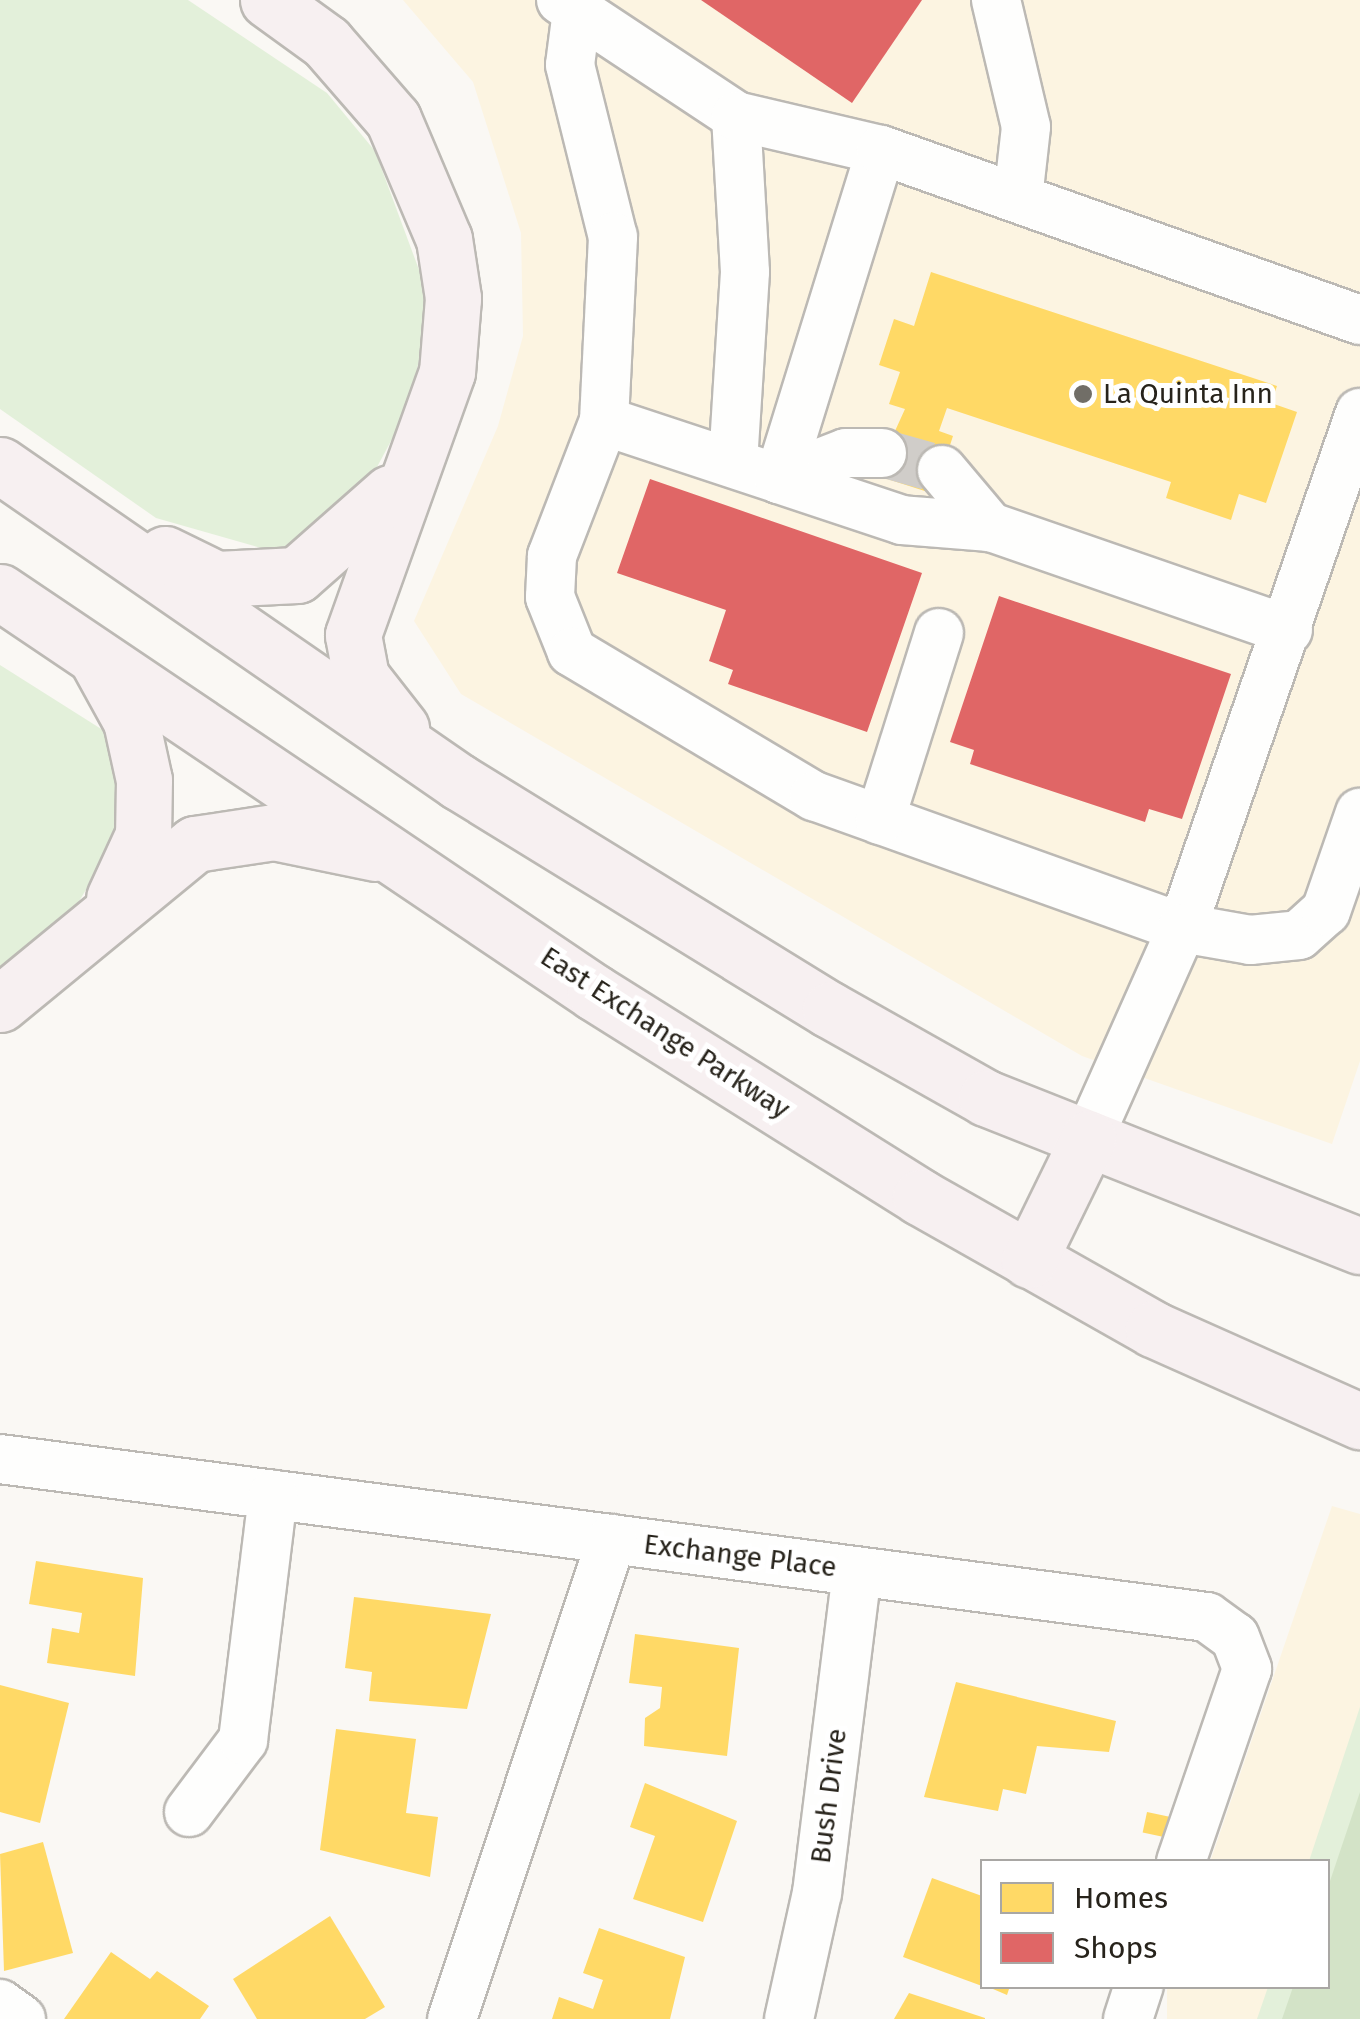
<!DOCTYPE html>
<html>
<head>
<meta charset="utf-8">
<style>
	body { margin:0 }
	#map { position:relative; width:1360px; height:2019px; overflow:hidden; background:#faf8f4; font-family:"Fira Sans",sans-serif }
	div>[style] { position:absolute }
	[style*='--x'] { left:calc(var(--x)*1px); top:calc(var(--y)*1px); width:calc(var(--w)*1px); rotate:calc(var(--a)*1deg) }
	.built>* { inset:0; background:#fcf4e1; transform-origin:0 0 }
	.green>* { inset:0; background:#e3f0da }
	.forest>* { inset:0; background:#d3e3c7 }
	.homes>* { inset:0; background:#ffd966; transform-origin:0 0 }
	.shops>* { inset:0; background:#e06666 }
	.minor-tunnel>* { height:48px; margin-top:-24px; transform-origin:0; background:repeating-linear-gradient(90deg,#d0cdc9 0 48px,transparent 0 72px) }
	.roads { filter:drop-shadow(2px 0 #bcb9b4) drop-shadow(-2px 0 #bcb9b4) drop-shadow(0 2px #bcb9b4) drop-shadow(0 -2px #bcb9b4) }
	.minor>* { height:48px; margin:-24px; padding:0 24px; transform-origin:24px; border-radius:24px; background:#fefefd }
	.major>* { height:55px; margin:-27.5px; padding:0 27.5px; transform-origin:27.5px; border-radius:27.5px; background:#f7f0f1 }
	.dots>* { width:28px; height:28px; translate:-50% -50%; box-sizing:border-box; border:5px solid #fff; border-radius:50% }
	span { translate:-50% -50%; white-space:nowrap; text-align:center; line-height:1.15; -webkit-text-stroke:10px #fff; paint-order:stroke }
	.poi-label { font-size:28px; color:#27231b }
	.left { translate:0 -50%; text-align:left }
	.street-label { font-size:28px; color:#27231b }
	.legend { position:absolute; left:980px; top:1859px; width:350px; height:130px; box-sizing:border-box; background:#fff; border:2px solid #a9a7a4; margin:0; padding:12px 18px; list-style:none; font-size:30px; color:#27231b }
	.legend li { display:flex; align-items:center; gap:20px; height:50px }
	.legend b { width:50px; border:2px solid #a9a7a4 }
</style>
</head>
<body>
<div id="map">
	<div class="built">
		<i style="clip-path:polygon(403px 0,1360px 0,1360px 1061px,1332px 1144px,1082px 1056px,461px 694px,414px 621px,498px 426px,523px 336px,521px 233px,473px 82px)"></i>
		<i style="clip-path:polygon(1332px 1506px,1360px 1514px,1360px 1877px,1328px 1862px,1210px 1862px)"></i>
		<i style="left:1167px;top:1987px;width:155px;height:34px"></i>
	</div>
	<div class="green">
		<i style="clip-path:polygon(0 0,188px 0,327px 93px,375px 151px,425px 286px,422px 350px,405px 415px,356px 506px,289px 556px,156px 518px,0 409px)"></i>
		<i style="clip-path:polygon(0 665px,106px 732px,129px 818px,69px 918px,0 974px)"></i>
		<i style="clip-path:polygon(1360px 1707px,1360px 2019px,1257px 2019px,1268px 1987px,1328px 1986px,1328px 1862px,1309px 1861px)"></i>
	</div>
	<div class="forest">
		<i style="clip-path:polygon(1360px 1792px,1360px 2019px,1282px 2019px,1293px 1987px,1328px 1986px,1328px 1887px)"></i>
	</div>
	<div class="homes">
		<i style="clip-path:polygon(931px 272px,1277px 386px,1271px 403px,1297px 412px,1266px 503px,1239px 494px,1231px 520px,1166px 498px,1171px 482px,947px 408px,939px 431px,953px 436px,934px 494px,875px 475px,905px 409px,889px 404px,900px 372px,879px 365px,894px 319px,914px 326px)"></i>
		<i style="clip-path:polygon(36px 1561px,143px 1578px,135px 1676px,47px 1663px,52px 1628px,79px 1633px,82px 1613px,29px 1604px)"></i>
		<i style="clip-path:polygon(354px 1597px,491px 1614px,467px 1709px,369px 1701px,372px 1672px,345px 1668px)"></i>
		<i style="clip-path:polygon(635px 1634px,739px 1648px,727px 1756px,644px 1746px,645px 1718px,660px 1708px,662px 1687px,629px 1683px)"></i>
		<i style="clip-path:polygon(956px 1682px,1116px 1721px,1109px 1752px,1037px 1746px,1026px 1794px,1003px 1789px,998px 1811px,924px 1797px)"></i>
		<i style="clip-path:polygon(0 1685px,69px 1703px,40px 1823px,0 1812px)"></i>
		<i style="clip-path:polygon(336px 1729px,416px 1739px,406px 1813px,438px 1817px,430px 1877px,320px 1850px)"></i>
		<i style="clip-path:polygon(645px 1783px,737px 1821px,703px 1922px,633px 1899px,655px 1836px,630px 1827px)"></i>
		<i style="left:1147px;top:1812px;width:29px;height:21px;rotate:12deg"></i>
		<i style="clip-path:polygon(43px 1842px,73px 1953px,4px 1971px,0 1854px)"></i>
		<i style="clip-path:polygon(932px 1878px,982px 1896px,982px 1986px,903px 1957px)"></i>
		<i style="clip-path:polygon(330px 1916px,385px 2007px,365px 2019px,257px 2019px,233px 1979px)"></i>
		<i style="clip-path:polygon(599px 1928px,685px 1957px,670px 2019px,552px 2019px,559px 1997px,593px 2009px,603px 1980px,583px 1973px)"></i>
		<i style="clip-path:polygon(111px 1952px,150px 1979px,157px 1971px,209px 2006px,200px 2019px,64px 2019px)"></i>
		<i style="clip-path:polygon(986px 1986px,1010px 1986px,1007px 1995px)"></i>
		<i style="clip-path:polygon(909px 1993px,985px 2018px,985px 2019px,894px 2019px)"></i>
	</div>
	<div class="shops">
		<i style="clip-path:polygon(701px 0,922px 0,852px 103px)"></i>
		<i style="clip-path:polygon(650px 479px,922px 573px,867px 732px,728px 684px,733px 670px,709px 661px,726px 610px,617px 573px)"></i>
		<i style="clip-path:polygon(999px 596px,1231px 674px,1182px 819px,1149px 809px,1145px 822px,970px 764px,974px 750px,950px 742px)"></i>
	</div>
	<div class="minor-tunnel">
		<i style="--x:882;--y:453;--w:62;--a:15.8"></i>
	</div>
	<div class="roads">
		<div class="minor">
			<i style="--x:561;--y:0;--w:210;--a:33.5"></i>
			<i style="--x:736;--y:116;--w:156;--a:86.7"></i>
			<i style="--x:745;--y:272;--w:191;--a:93.6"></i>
			<i style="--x:996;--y:0;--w:130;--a:76.7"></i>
			<i style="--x:1026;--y:127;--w:71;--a:96.4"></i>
			<i style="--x:577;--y:11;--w:54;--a:97.4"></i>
			<i style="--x:570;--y:65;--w:177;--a:76"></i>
			<i style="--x:613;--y:237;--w:184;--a:92.8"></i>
			<i style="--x:604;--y:421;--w:184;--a:18.3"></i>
			<i style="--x:779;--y:479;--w:72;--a:-21.2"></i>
			<i style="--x:846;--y:453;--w:36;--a:0"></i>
			<i style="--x:736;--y:116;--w:149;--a:13.2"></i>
			<i style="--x:604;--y:421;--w:145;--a:111.1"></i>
			<i style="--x:552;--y:556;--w:41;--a:92.8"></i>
			<i style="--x:550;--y:597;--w:59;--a:68.2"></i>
			<i style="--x:572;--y:652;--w:282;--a:30.8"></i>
			<i style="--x:814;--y:796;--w:391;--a:19.7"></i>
			<i style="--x:1182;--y:928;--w:545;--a:-70.93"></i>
			<i style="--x:942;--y:470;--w:75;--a:49.9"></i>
			<i style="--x:1288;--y:630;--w:315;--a:-160.9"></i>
			<i style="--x:990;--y:527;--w:88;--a:-175.5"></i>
			<i style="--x:902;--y:520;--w:130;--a:-161.6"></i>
			<i style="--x:779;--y:479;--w:344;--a:-72.8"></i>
			<i style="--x:881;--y:150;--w:508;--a:19.54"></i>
			<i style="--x:880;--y:820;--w:196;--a:-72.5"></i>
			<i style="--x:1088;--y:1139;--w:231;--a:-66"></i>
			<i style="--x:1182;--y:928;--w:69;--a:10"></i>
			<i style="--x:1250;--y:940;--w:49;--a:-5.8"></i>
			<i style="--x:1299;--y:935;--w:36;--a:-42"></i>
			<i style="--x:1326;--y:911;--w:104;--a:-70.9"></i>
			<i style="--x:0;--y:1459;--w:1217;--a:7.46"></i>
			<i style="--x:1207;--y:1617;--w:34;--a:36"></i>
			<i style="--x:1235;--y:1637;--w:34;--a:69"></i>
			<i style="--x:1247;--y:1669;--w:204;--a:108.9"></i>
			<i style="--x:189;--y:1812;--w:90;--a:-53.1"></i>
			<i style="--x:243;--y:1740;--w:247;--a:-83"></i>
			<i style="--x:0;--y:2004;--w:26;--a:36"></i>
			<i style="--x:452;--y:2019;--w:506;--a:-71.57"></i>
			<i style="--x:789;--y:2019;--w:129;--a:-77.5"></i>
			<i style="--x:817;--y:1893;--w:324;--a:-82.9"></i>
			<i style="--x:1128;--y:2019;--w:35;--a:-72"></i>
		</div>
		<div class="major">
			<i style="--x:268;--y:0;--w:72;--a:35.9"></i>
			<i style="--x:326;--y:42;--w:102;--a:49"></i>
			<i style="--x:393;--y:119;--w:130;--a:67"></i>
			<i style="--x:444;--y:239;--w:60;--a:81.3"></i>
			<i style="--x:453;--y:298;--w:74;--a:94.6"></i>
			<i style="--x:447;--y:372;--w:279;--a:109.7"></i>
			<i style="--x:353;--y:635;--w:43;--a:79.2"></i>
			<i style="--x:361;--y:677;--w:65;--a:51.9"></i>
			<i style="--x:0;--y:465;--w:558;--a:34.63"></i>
			<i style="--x:459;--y:782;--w:435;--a:31.6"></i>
			<i style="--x:830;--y:1010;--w:179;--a:29.4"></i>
			<i style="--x:986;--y:1098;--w:402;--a:21.6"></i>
			<i style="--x:165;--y:554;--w:57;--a:26.1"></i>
			<i style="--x:216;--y:579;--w:81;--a:-2.8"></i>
			<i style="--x:297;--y:575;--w:124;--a:-41.4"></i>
			<i style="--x:0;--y:592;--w:718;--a:33.98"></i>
			<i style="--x:595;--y:993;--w:384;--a:32.1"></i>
			<i style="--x:920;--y:1197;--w:268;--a:29.5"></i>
			<i style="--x:1153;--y:1329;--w:227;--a:24"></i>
			<i style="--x:98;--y:661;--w:68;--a:61.2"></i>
			<i style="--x:131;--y:721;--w:60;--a:77.6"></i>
			<i style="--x:144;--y:780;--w:55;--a:91"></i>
			<i style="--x:143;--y:835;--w:69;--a:114.7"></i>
			<i style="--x:0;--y:1004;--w:252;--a:-39.4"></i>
			<i style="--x:195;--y:844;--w:80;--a:-8.6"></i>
			<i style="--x:274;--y:832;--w:103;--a:11.7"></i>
			<i style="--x:1029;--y:1260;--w:135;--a:-64"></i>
		</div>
	</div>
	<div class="dots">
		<i style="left:1083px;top:394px;background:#716e67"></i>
	</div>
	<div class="poi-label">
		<span class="left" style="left:1103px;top:394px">La Quinta Inn</span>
	</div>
	<div class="street-label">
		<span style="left:665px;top:1033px;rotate:33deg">East Exchange Parkway</span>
		<span style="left:740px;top:1556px;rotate:7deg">Exchange Place</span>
		<span style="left:829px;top:1796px;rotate:-83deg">Bush Drive</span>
	</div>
	<ul class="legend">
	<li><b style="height:28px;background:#ffd966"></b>Homes</li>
	<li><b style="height:28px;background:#e06666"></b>Shops</li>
	</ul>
</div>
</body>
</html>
